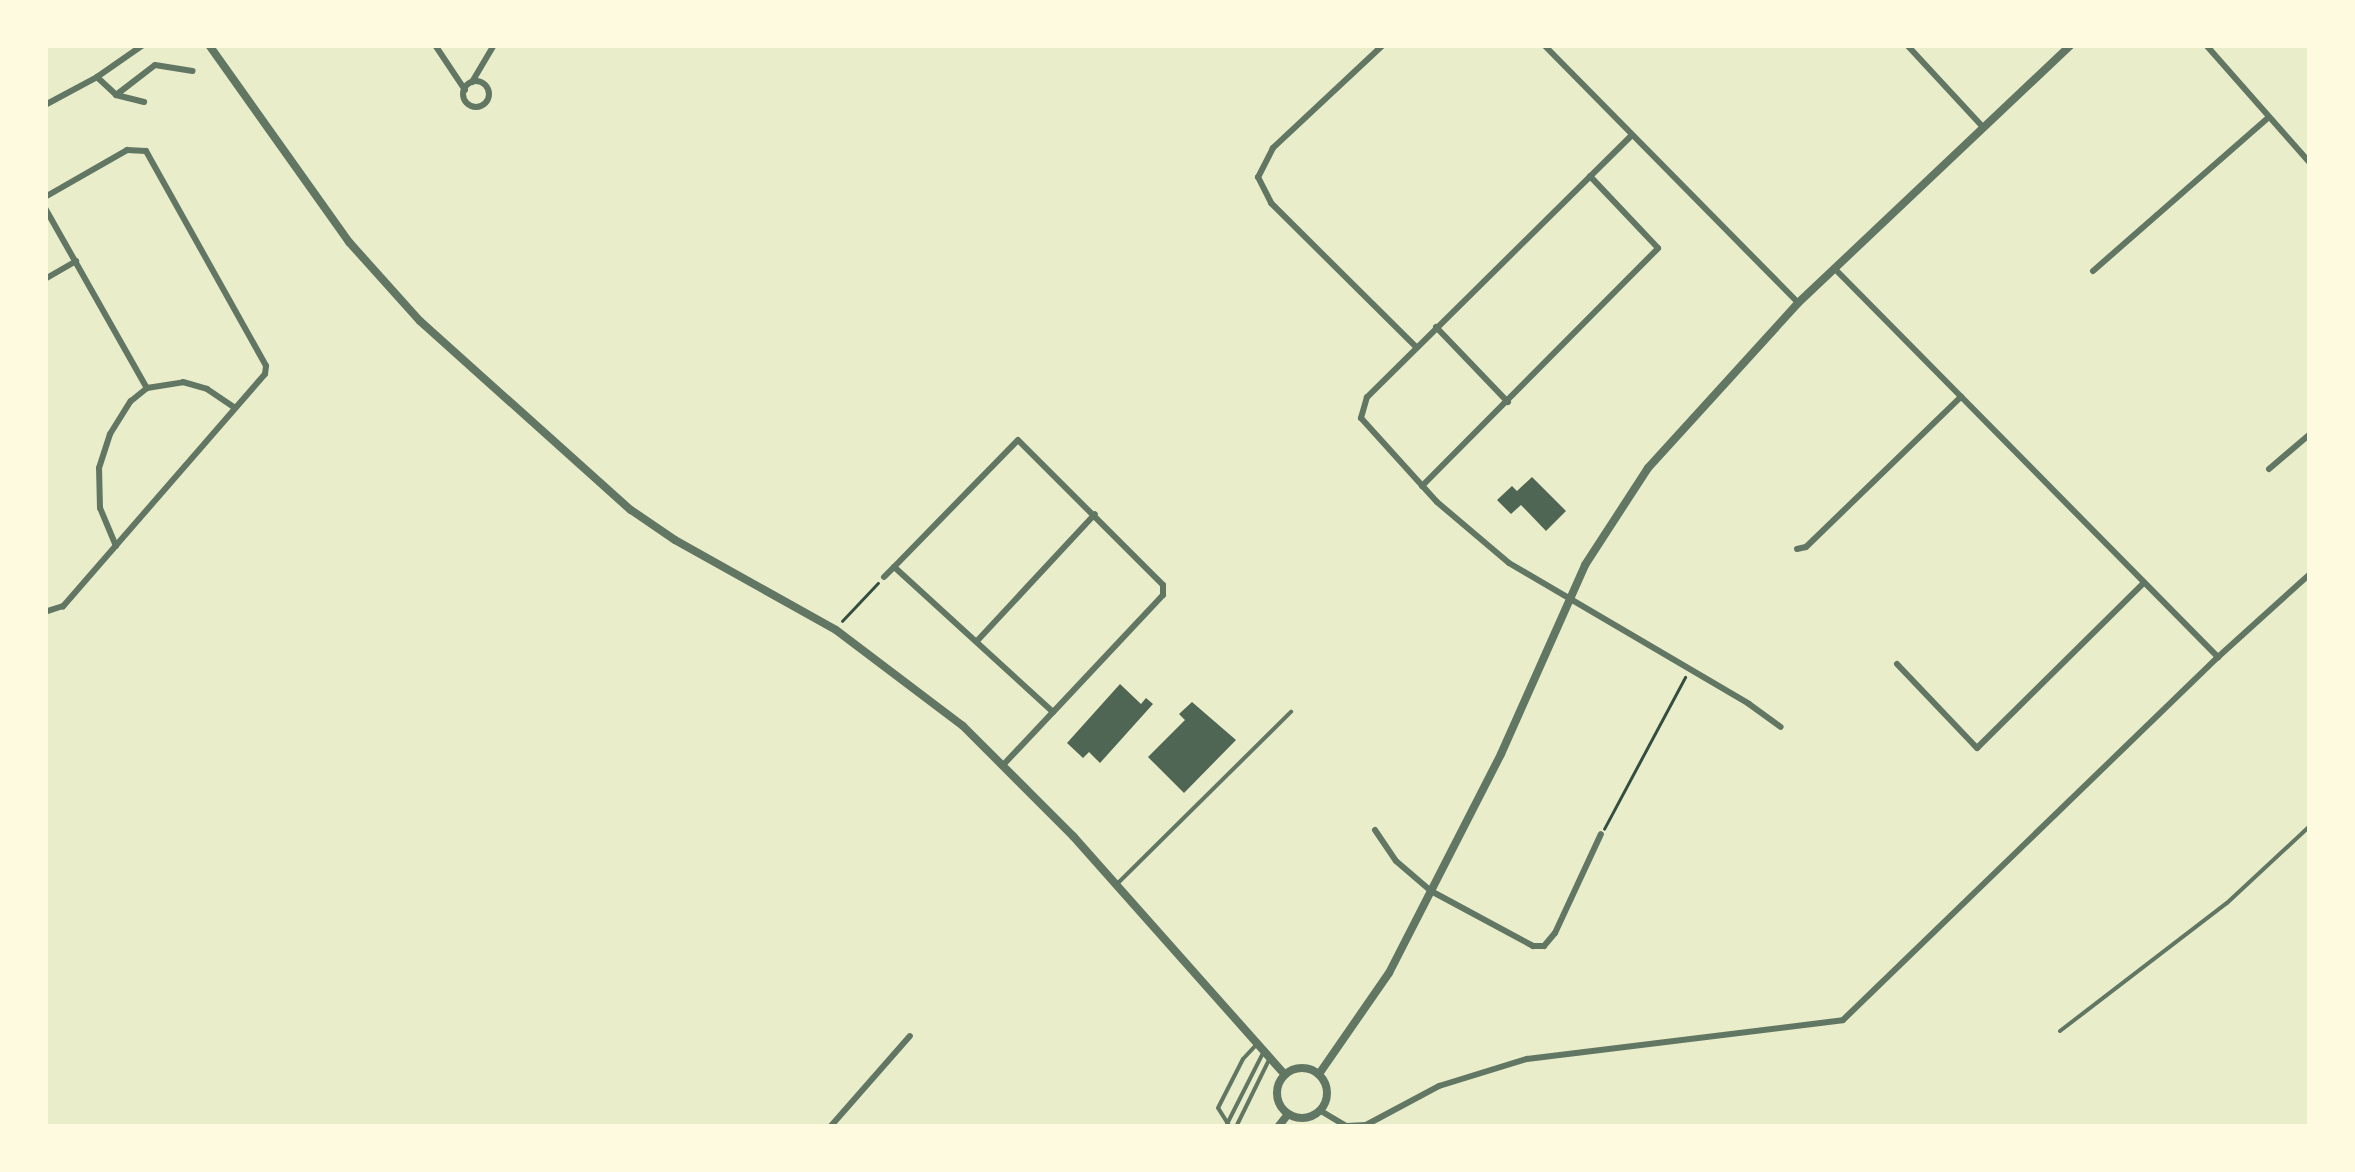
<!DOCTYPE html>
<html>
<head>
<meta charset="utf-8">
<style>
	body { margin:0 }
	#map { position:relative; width:2355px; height:1172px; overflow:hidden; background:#e9edc9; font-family:Lato,sans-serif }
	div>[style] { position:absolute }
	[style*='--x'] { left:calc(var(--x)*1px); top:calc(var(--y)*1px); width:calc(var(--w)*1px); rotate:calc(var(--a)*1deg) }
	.building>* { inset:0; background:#4f6655 }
	.path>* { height:2.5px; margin:-1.25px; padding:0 1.25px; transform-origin:1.25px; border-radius:1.25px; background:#344e41 }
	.service>* { height:4px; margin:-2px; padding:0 2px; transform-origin:2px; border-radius:2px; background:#617663 }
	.minor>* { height:6px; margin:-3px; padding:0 3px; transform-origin:3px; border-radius:3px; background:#617663 }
	.minor>.ring { margin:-3px; padding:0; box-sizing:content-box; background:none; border:6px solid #617663; border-radius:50% }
	.tertiary>* { height:8px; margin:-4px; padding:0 4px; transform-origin:4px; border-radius:4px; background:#617663 }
	.tertiary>.ring { margin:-4px; padding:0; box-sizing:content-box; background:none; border:8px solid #617663; border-radius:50% }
	span { translate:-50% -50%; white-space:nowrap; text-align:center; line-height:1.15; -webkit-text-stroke:9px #fefae0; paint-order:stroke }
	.frame { position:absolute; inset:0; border:48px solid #fefae0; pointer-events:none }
</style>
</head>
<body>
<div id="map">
	<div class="building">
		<i style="clip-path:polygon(1532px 477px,1566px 511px,1546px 531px,1521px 505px,1511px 514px,1497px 500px,1512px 486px,1517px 491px)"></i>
		<i style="clip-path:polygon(1120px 684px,1141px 704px,1146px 698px,1153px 704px,1100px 763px,1089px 752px,1083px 758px,1067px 743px)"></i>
		<i style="clip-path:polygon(1192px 702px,1236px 740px,1184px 793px,1148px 757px,1185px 720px,1179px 714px)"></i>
	</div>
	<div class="path">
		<i style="--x:842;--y:621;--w:52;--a:-46.5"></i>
		<i style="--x:1604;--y:829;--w:172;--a:-61.9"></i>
	</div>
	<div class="service">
		<i style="--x:1117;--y:884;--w:245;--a:-44.7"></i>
		<i style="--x:2060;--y:1031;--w:210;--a:-37.5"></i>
		<i style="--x:2227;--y:903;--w:113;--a:-42.9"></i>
		<i style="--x:1227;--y:1124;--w:80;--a:-63.1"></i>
		<i style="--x:1230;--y:1127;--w:22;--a:-122"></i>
		<i style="--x:1218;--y:1108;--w:55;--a:-63"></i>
		<i style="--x:1243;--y:1059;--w:19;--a:-47"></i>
		<i style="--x:1236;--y:1127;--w:75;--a:-63.8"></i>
	</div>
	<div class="minor">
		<i style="--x:435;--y:45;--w:54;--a:56.3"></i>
		<i style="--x:1383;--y:45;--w:151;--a:136.9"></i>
		<i style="--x:1273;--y:148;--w:33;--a:117"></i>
		<i style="--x:1258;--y:177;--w:29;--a:63"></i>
		<i style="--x:1271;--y:203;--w:204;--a:44.8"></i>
		<i style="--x:1544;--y:45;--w:362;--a:45.4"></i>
		<i style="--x:1907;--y:45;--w:110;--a:47.2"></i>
		<i style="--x:2206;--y:45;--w:157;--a:48.6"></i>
		<i style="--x:97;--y:77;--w:26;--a:43"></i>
		<i style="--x:116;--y:95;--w:29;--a:14"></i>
		<i class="ring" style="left:463px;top:81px;width:20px;height:20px"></i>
		<i style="--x:472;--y:82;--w:43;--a:-59.3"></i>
		<i style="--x:116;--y:95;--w:49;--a:-37.6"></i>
		<i style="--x:155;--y:65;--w:38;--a:9"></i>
		<i style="--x:45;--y:105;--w:59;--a:-28.3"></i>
		<i style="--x:97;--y:77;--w:56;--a:-34.8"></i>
		<i style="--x:1632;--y:135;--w:373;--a:135.3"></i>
		<i style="--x:1367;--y:397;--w:22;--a:106"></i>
		<i style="--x:1361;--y:418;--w:113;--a:47.9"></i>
		<i style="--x:1437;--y:502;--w:94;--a:40.3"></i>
		<i style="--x:1509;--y:563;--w:278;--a:30.4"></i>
		<i style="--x:1749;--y:704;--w:39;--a:36"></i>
		<i style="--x:45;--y:197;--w:95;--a:-29.8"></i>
		<i style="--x:127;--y:150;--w:19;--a:3"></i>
		<i style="--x:146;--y:151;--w:246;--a:60.8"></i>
		<i style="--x:266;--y:366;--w:8;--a:97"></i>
		<i style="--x:265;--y:374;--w:308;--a:131"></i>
		<i style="--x:63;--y:606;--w:19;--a:162"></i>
		<i style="--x:45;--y:208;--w:207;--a:60.5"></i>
		<i style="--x:1834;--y:268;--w:547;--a:45.37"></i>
		<i style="--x:2093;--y:271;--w:232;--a:-41.2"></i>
		<i style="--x:45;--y:279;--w:36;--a:-30"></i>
		<i style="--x:1436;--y:327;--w:104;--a:46.2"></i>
		<i style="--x:1018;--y:440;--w:205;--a:45"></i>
		<i style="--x:1163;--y:585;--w:10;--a:90"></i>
		<i style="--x:1163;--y:595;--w:161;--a:133.2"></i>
		<i style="--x:1053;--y:712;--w:215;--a:-137.6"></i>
		<i style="--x:894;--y:567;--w:177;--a:-45.7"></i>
		<i style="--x:2269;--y:469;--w:54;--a:-40.5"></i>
		<i style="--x:1422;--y:486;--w:335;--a:-45.2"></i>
		<i style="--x:1658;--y:248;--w:99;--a:-133.4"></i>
		<i style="--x:116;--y:546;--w:41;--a:-112.8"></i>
		<i style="--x:100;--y:508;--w:40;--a:-91.4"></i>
		<i style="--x:99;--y:468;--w:36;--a:-72"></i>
		<i style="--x:110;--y:434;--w:39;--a:-58"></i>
		<i style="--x:131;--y:401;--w:21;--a:-39"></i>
		<i style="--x:147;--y:388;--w:36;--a:-9"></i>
		<i style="--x:183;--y:382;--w:25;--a:16"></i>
		<i style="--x:207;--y:389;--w:34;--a:34"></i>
		<i style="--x:1797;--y:549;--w:9;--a:-13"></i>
		<i style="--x:1806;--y:547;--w:216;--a:-44.1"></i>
		<i style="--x:884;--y:577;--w:14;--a:-45"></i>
		<i style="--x:977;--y:641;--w:173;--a:-47.1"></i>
		<i style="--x:1897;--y:664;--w:116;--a:46.4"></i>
		<i style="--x:1977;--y:748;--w:235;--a:-44.7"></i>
		<i style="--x:1004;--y:764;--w:71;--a:-46.7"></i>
		<i style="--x:1375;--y:830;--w:37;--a:56"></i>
		<i style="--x:1396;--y:861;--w:46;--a:40.6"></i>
		<i style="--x:1431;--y:891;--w:116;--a:28.3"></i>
		<i style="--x:1533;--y:946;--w:11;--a:0"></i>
		<i style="--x:1544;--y:946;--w:17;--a:-50"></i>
		<i style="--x:1555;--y:933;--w:109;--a:-65.1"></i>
		<i style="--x:1321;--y:1111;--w:29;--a:31"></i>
		<i style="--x:1346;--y:1126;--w:20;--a:-3"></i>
		<i style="--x:1366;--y:1125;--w:83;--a:-28.1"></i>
		<i style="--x:1439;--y:1086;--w:92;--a:-17.1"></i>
		<i style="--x:1527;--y:1059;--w:318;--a:-7"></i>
		<i style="--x:1843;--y:1020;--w:522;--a:-44.07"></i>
		<i style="--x:2218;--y:657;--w:124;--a:-42.1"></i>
		<i style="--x:830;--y:1127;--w:121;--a:-48.7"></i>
	</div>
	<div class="tertiary">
		<i style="--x:209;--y:45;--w:242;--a:54.6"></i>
		<i style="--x:349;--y:242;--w:106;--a:48.1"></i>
		<i style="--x:420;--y:321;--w:283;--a:41.9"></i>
		<i style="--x:631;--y:510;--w:53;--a:34.3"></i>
		<i style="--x:675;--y:540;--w:184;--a:29.2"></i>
		<i style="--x:836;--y:630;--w:159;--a:37.1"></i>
		<i style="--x:963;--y:726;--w:156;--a:45"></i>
		<i style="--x:1073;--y:836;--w:319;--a:48.4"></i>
		<i class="ring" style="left:1277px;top:1068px;width:42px;height:42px"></i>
		<i style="--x:1319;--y:1074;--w:123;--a:-55.3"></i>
		<i style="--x:1389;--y:973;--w:246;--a:-62.9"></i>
		<i style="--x:1501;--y:754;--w:207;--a:-66"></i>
		<i style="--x:1585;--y:565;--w:116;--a:-57"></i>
		<i style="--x:1648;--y:468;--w:223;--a:-47.7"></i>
		<i style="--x:1798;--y:303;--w:376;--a:-43.4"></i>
		<i style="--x:1278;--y:1127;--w:16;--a:-52"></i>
	</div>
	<div class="frame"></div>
</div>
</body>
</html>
